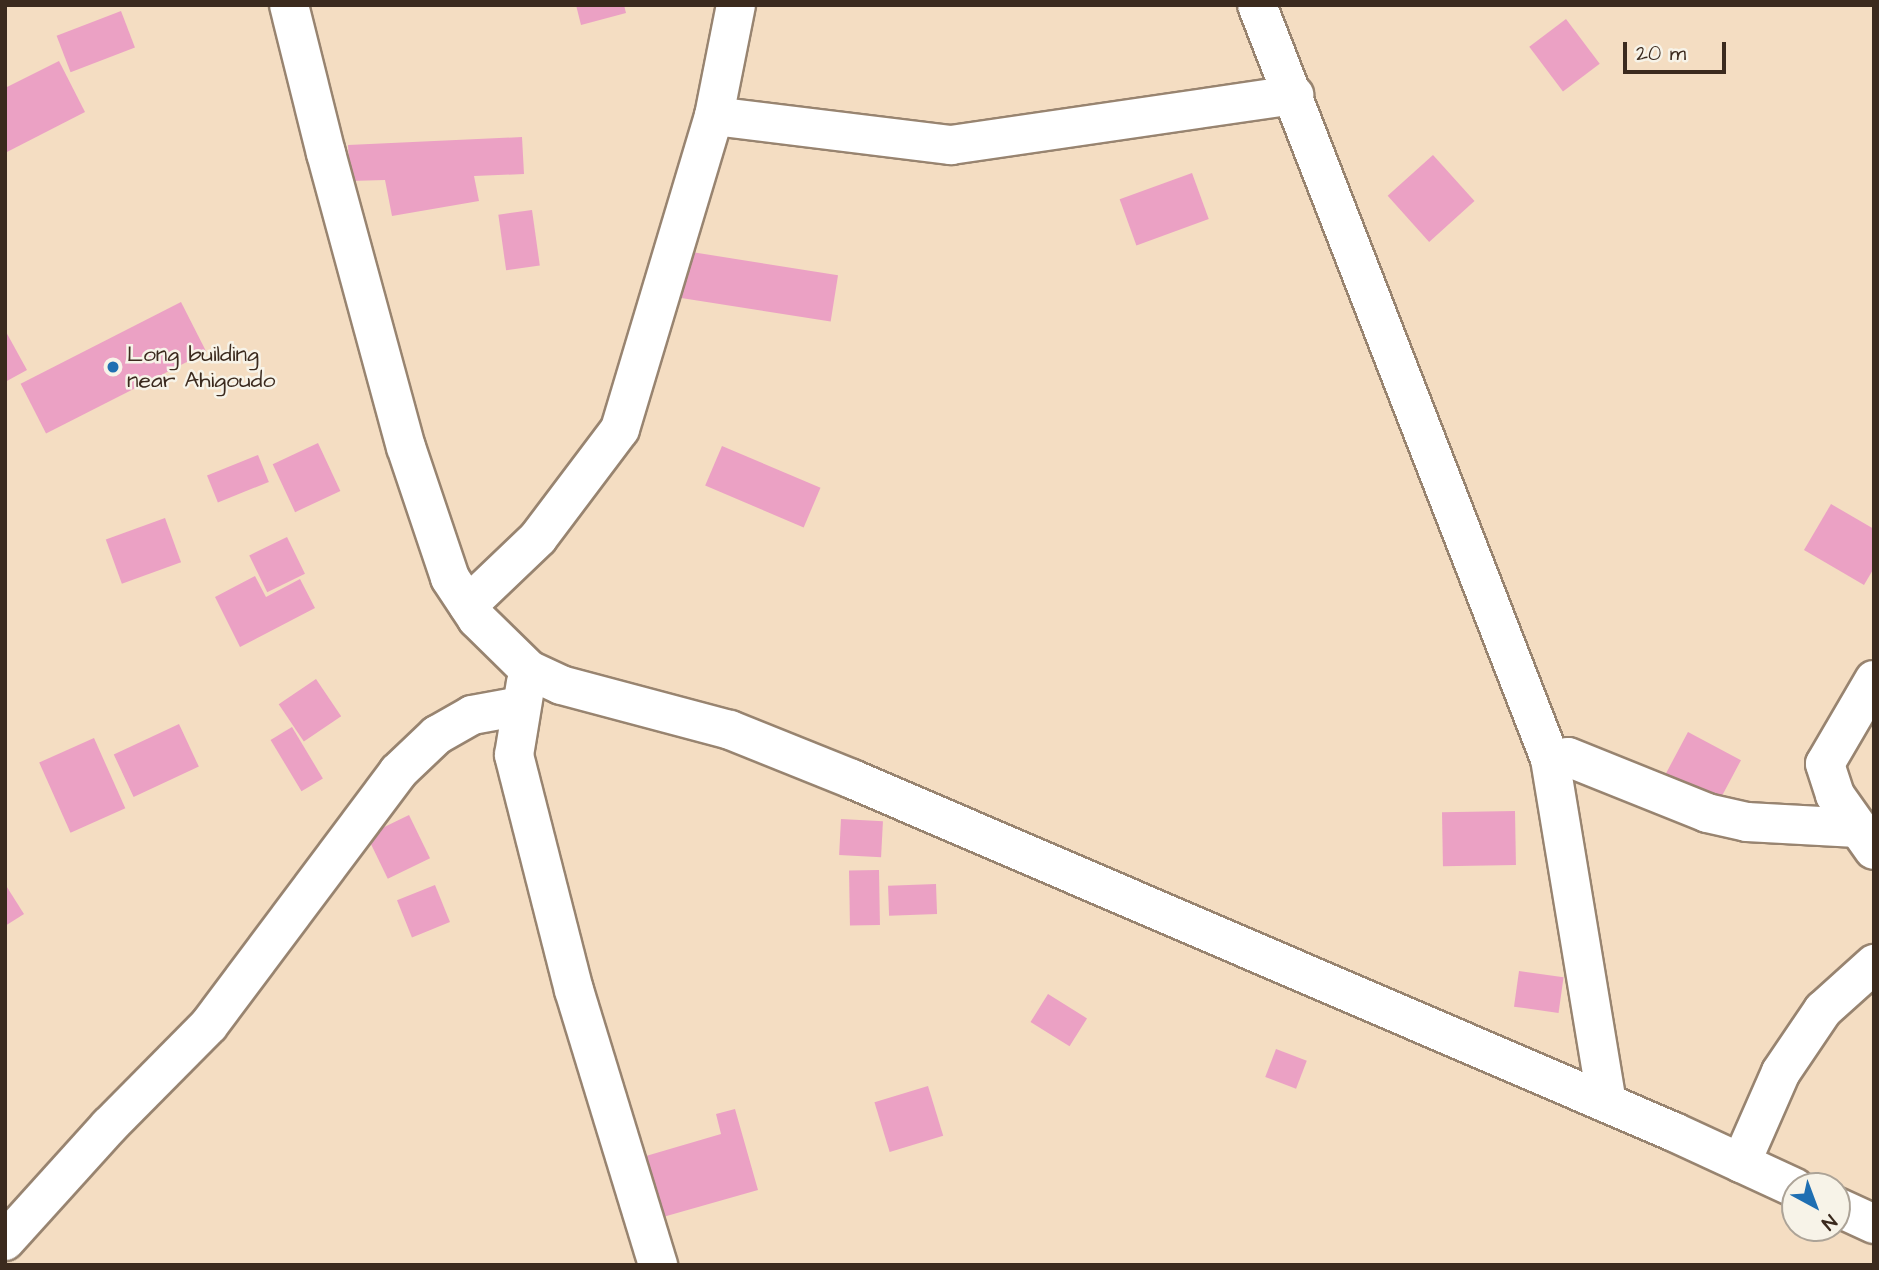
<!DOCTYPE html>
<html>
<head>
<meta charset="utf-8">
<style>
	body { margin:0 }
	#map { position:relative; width:1879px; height:1270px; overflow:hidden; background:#f4ddc2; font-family:"Architects Daughter",sans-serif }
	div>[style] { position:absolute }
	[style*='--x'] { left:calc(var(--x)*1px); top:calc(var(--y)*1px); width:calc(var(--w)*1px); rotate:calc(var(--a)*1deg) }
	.building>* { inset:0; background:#eba1c4; transform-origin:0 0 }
	.roads { filter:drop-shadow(2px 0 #988470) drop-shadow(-2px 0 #988470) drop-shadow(0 2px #988470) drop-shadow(0 -2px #988470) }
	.minor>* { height:38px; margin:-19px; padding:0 19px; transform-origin:19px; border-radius:19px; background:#fff }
	.dots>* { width:19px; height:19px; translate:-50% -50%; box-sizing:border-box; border:4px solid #f7f3e8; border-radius:50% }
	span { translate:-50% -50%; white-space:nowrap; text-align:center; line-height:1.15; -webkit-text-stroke:5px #f7f3e8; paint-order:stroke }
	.poi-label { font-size:23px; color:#3b2a1e }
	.left { translate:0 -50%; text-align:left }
	.frame { position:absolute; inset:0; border:7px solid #3b2a1e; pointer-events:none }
	.north { position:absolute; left:1781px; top:1172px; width:70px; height:70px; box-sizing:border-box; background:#f7f3e8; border:2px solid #aca397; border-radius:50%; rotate:139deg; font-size:19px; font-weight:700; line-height:28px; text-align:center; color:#3b2a1e }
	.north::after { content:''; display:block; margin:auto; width:24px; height:32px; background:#1f6fb2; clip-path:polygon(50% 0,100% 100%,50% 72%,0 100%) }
	.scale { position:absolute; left:1623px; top:42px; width:103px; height:32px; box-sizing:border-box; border:4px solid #3b2a1e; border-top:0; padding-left:9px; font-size:21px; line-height:24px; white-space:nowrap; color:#3b2a1e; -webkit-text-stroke:5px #f7f3e8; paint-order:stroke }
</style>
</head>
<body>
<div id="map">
	<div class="building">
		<i style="clip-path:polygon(576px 5px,624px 5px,626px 13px,581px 25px)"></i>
		<i style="left:121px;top:11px;width:39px;height:69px;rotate:69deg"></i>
		<i style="left:1566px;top:19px;width:56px;height:46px;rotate:53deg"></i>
		<i style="clip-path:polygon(59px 61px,85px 112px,5px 153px,5px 88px)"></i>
		<i style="clip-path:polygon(522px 137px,524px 174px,474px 176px,479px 201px,392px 216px,385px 180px,350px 181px,348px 145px)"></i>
		<i style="left:1433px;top:155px;width:62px;height:61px;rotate:48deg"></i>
		<i style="left:1192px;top:173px;width:49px;height:77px;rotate:70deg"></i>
		<i style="left:532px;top:210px;width:56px;height:34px;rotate:82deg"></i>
		<i style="left:679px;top:250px;width:161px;height:47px;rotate:9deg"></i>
		<i style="left:181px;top:302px;width:56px;height:180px;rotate:63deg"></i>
		<i style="clip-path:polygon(5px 330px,27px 370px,5px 382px)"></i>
		<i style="left:318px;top:443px;width:53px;height:50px;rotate:65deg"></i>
		<i style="left:722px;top:446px;width:107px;height:43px;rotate:23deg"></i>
		<i style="left:258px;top:455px;width:29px;height:55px;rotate:68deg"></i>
		<i style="clip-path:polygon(1831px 504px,1874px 529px,1874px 568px,1864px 585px,1804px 550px)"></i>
		<i style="left:165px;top:518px;width:47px;height:63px;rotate:70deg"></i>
		<i style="left:287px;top:537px;width:41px;height:42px;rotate:64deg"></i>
		<i style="clip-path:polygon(255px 576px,266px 597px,300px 579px,315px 608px,240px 647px,215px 597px)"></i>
		<i style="left:316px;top:679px;width:45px;height:45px;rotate:56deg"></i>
		<i style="left:179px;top:724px;width:47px;height:72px;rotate:65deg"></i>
		<i style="left:292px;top:727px;width:60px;height:25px;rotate:59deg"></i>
		<i style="left:1688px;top:732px;width:60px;height:55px;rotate:28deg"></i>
		<i style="left:94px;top:738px;width:77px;height:60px;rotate:66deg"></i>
		<i style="left:1515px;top:811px;width:54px;height:73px;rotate:89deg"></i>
		<i style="left:409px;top:815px;width:48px;height:47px;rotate:64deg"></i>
		<i style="left:841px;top:819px;width:42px;height:36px;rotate:3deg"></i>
		<i style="left:879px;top:870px;width:55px;height:30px;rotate:89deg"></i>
		<i style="clip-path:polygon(5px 884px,24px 914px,5px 926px)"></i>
		<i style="left:936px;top:884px;width:30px;height:48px;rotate:88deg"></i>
		<i style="left:435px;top:885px;width:40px;height:41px;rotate:68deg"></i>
		<i style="left:1519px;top:971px;width:45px;height:36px;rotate:8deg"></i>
		<i style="left:1048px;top:994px;width:46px;height:33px;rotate:32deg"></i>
		<i style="left:1276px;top:1049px;width:33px;height:30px;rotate:21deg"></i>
		<i style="left:928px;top:1086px;width:52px;height:56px;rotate:73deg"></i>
		<i style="clip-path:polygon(735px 1109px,758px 1190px,663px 1217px,646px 1156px,721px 1134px,716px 1114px)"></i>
	</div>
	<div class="roads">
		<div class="minor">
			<i style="--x:289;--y:5;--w:153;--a:76"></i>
			<i style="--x:326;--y:153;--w:305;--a:74.8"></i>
			<i style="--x:406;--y:447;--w:138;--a:71.4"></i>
			<i style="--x:450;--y:578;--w:49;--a:56.6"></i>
			<i style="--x:477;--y:619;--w:73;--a:44.4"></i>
			<i style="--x:529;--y:670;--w:35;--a:25"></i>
			<i style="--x:561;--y:685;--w:175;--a:14.9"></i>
			<i style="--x:730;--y:730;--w:131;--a:21.9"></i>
			<i style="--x:852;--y:779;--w:895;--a:23.24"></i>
			<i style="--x:1674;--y:1132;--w:133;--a:24.8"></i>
			<i style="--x:1257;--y:5;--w:809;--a:68.76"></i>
			<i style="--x:1550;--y:759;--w:349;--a:80.6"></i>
			<i style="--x:714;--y:116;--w:239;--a:7"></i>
			<i style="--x:951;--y:145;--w:347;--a:-8.3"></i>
			<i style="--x:468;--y:605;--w:97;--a:-43.7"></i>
			<i style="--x:538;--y:538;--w:136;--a:-53"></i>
			<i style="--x:620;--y:429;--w:327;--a:-73.3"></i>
			<i style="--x:714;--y:116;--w:113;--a:-78.8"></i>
			<i style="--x:1874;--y:680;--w:97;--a:120.3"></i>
			<i style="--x:1825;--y:764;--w:33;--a:72"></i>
			<i style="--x:1835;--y:795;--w:67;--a:54.7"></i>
			<i style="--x:526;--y:682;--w:74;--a:99.3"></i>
			<i style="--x:514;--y:755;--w:243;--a:75.7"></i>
			<i style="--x:574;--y:990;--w:288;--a:73"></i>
			<i style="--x:1550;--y:759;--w:18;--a:-6"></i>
			<i style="--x:1568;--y:757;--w:150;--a:21.9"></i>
			<i style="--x:1707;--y:813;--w:41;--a:12.7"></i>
			<i style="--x:1747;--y:822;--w:110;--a:3.1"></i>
			<i style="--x:1741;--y:1163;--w:99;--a:-66.3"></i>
			<i style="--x:1781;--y:1072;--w:75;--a:-55.9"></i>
			<i style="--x:1823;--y:1010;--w:69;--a:-42"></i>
			<i style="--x:1837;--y:1207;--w:41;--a:24.7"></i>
			<i style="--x:5;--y:1241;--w:155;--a:-47.9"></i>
			<i style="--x:109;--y:1126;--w:142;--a:-45.3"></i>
			<i style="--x:209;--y:1025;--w:316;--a:-53.2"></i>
			<i style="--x:398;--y:772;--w:54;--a:-43.5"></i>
			<i style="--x:437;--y:735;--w:40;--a:-29.7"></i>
			<i style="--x:472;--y:715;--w:50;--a:-10.4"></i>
		</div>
	</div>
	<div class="dots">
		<i style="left:113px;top:367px;background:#1f6fb2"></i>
	</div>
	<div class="poi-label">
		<span class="left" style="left:127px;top:367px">Long building<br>near Ahigoudo</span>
	</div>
	<div class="frame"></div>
	<div class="north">N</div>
	<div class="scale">20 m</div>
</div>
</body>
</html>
